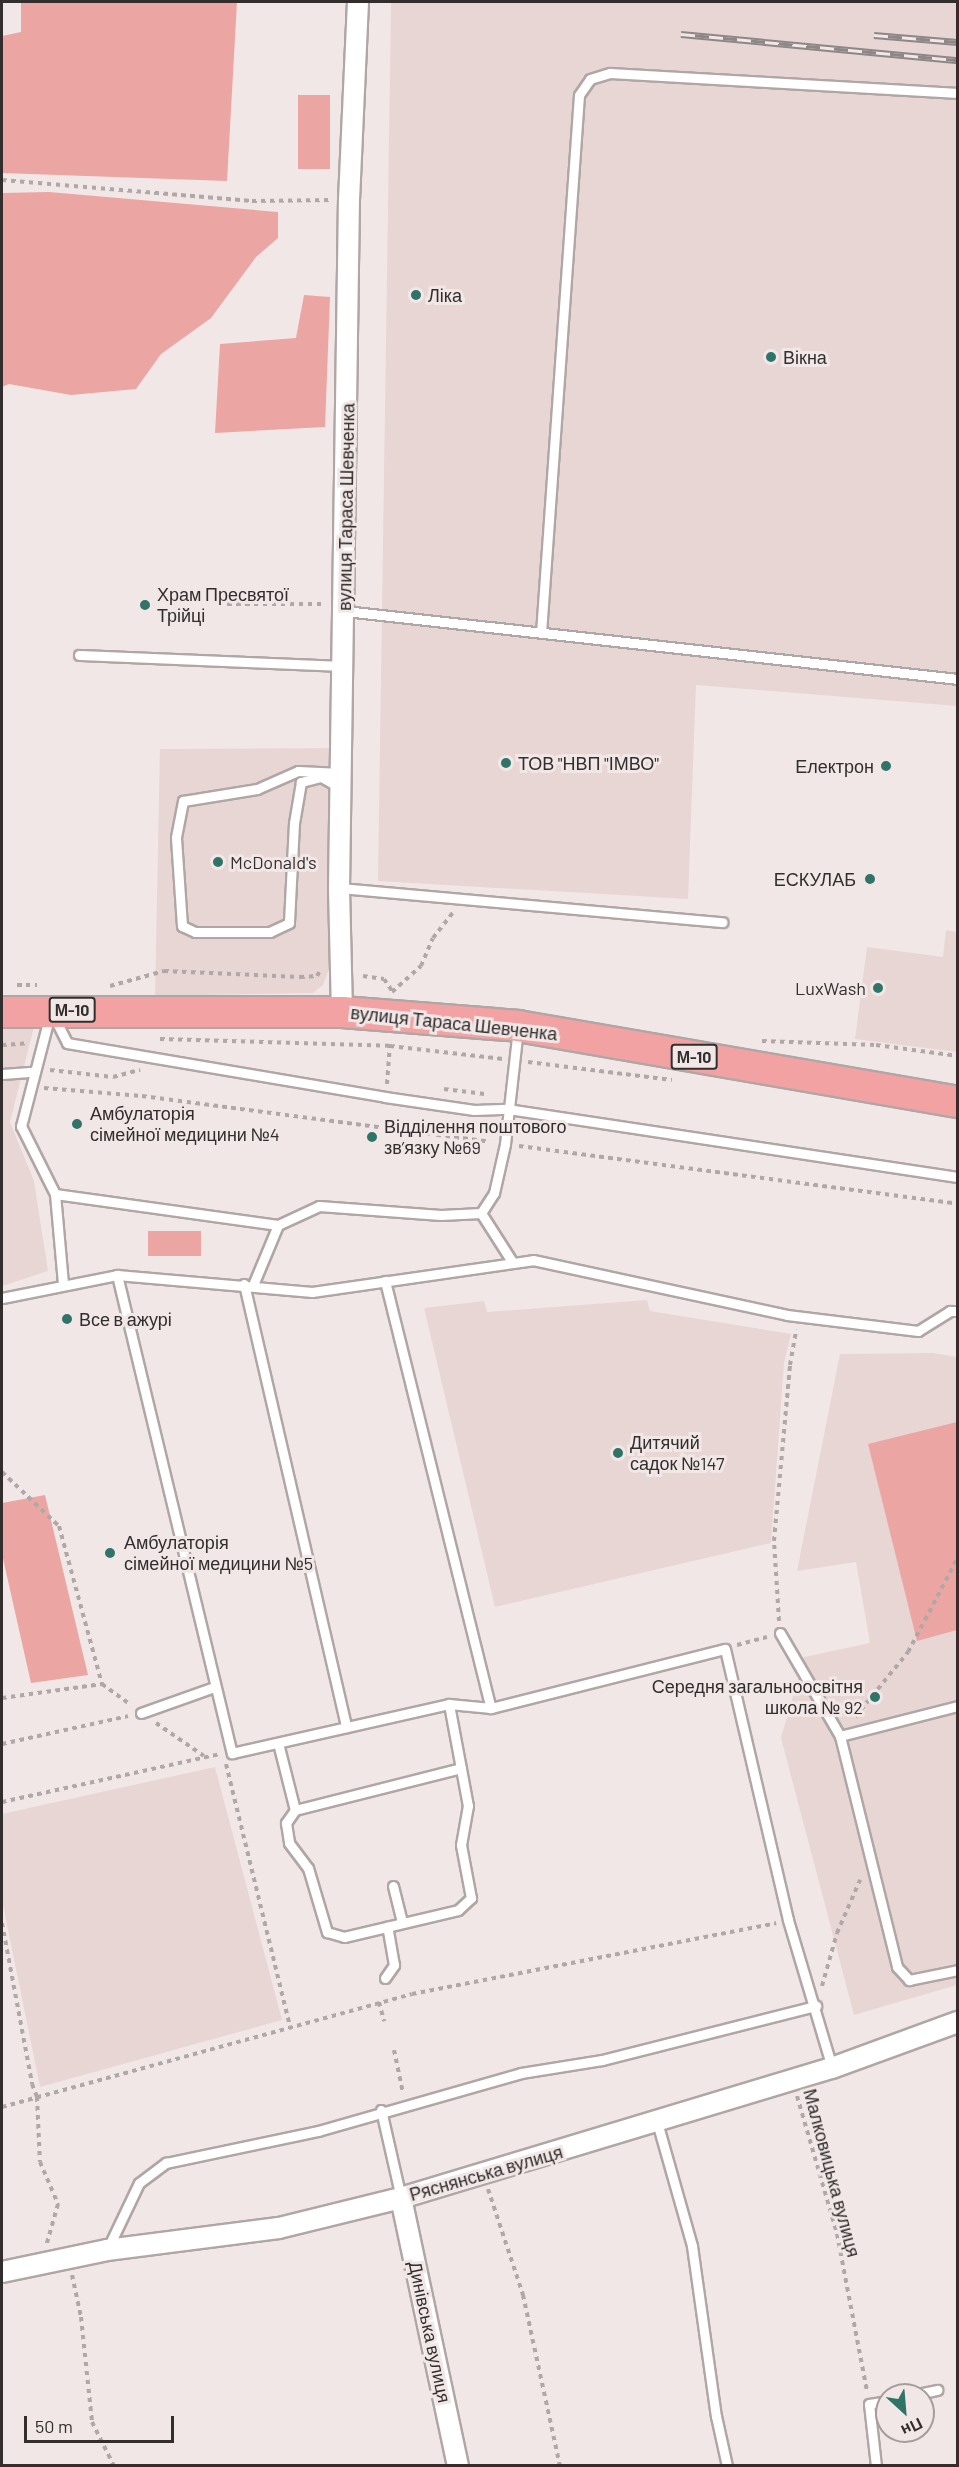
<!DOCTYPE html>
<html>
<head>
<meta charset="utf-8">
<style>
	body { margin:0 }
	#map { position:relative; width:959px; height:2467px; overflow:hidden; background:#f2e7e7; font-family:Barlow,sans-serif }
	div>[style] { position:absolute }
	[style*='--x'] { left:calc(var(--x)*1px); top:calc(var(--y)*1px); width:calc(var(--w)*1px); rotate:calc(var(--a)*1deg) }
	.built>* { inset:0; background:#e8d6d5 }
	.green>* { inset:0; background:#eba5a2; transform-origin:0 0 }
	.path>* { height:4px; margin-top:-2px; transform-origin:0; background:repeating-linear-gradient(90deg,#b0a7a7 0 4.5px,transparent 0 9px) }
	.roads { filter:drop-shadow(2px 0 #b0a6a5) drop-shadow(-2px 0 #b0a6a5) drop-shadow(0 2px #b0a6a5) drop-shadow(0 -2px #b0a6a5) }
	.service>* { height:9px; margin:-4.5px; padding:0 4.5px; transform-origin:4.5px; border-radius:4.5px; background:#fff }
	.minor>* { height:20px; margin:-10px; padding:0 10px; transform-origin:10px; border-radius:10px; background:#fff }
	.primary>* { height:30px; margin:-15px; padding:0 15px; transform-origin:15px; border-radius:15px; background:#f3a2a4 }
	.rail>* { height:7px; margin-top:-3.5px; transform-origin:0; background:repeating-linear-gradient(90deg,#f2e7e7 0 14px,#8e8787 0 28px); box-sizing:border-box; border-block:2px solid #8e8787 }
	.dots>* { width:16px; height:16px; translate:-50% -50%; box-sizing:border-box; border:3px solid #f2e7e7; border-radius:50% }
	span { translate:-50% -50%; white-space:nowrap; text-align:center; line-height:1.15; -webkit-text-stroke:6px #f2e7e7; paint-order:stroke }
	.shield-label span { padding:2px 4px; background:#f2e7e7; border:2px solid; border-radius:4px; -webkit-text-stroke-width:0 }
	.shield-label { font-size:16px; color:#322e2e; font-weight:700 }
	.poi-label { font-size:18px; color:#322e2e }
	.left { translate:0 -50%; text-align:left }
	.right { translate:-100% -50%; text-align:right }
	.street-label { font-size:18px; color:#322e2e }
	.frame { position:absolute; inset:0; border:3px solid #322e2e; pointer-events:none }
	.north { position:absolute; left:875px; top:2383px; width:60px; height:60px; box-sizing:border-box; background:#f2e7e7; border:2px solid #a59d9d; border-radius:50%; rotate:154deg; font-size:16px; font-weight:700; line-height:24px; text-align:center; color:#322e2e }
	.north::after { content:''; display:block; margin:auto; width:21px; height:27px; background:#307468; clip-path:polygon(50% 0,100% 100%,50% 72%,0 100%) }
	.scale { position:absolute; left:24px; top:2416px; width:150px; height:27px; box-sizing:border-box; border:3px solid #322e2e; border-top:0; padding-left:8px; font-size:18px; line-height:21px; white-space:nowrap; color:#322e2e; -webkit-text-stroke:4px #f2e7e7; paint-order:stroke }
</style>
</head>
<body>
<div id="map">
	<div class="built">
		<i style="clip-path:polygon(391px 2px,957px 2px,957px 706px,696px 685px,688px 899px,378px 881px)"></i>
		<i style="clip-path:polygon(336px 748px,329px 969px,323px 985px,313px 993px,155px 996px,160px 749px)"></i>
		<i style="clip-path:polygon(946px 930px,957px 932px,957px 1052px,855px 1039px,867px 947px,943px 957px)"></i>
		<i style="clip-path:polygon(34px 1027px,10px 1122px,34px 1181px,48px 1271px,2px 1286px,2px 1029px)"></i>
		<i style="clip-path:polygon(647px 1300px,650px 1311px,791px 1334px,784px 1363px,771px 1543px,495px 1607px,424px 1308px,484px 1301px,487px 1312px)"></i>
		<i style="clip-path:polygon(933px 1353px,957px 1357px,957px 1985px,854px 2015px,781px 1738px,804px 1657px,870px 1643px,856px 1562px,797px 1571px,840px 1354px)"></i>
		<i style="clip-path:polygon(215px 1767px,282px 2020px,40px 2087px,2px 1900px,2px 1814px)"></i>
	</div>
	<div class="green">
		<i style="clip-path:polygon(21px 2px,237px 2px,227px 181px,2px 173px,2px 36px,21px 32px)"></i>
		<i style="left:298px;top:95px;width:32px;height:74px"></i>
		<i style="clip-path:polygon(49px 192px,278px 212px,278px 238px,256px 257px,211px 318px,161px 354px,136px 389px,71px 395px,9px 384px,2px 387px,2px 193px)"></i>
		<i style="clip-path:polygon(304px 295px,330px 297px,325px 427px,215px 433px,220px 344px,296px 338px)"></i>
		<i style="left:148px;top:1231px;width:53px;height:25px"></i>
		<i style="clip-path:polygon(957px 1422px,957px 1630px,917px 1641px,868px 1444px)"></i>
		<i style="clip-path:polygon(45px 1495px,88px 1675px,31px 1683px,2px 1554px,2px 1503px)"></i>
	</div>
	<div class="path">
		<i style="--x:2;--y:180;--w:251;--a:4.8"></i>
		<i style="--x:252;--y:201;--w:78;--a:-0.7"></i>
		<i style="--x:218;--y:604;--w:106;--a:0"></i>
		<i style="--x:363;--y:976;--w:21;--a:8"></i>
		<i style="--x:384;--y:979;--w:14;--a:56"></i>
		<i style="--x:17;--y:985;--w:20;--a:0"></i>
		<i style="--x:110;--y:986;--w:56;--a:-15.5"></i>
		<i style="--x:164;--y:971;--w:136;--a:2.5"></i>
		<i style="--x:300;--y:977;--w:17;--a:-3"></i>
		<i style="--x:317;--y:976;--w:8;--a:-60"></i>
		<i style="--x:392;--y:992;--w:39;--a:-42"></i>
		<i style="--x:421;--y:966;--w:30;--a:-67"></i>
		<i style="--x:433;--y:938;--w:34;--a:-52"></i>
		<i style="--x:160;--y:1039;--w:230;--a:1.7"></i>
		<i style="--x:390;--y:1046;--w:114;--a:6.6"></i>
		<i style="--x:762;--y:1041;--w:114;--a:2"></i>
		<i style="--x:876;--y:1045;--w:83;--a:7.6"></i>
		<i style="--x:2;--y:1045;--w:26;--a:-4"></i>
		<i style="--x:528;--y:1062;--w:145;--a:7.1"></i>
		<i style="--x:50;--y:1070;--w:63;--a:6.3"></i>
		<i style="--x:113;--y:1077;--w:28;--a:-15"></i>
		<i style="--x:387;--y:1084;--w:40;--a:-85.7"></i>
		<i style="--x:44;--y:1088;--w:98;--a:4.7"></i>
		<i style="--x:142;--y:1096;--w:351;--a:7.5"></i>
		<i style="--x:444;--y:1089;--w:41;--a:7"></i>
		<i style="--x:519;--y:1146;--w:443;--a:7.5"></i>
		<i style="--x:2;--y:1472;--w:79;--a:43.5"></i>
		<i style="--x:59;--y:1526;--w:164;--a:74.8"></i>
		<i style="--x:102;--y:1684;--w:36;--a:36"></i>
		<i style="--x:779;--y:1621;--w:80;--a:-93.6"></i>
		<i style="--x:774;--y:1541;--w:177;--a:-84.8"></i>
		<i style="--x:790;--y:1365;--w:36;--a:-80"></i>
		<i style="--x:737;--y:1645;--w:31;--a:-15"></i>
		<i style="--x:2;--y:1698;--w:101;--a:-8"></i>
		<i style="--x:855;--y:1717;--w:84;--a:-50.8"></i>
		<i style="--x:908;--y:1652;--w:107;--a:-62.2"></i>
		<i style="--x:156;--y:1723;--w:58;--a:34.5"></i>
		<i style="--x:2;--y:1744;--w:129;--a:-12.5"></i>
		<i style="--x:226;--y:1764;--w:271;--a:76.3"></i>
		<i style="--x:2;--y:1802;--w:224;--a:-12.4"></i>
		<i style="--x:2;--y:1923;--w:164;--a:79.4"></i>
		<i style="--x:32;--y:2084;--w:14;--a:69"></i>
		<i style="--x:37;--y:2097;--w:65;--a:87.4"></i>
		<i style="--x:40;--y:2162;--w:46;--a:66.8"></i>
		<i style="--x:58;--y:2204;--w:41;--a:105.8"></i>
		<i style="--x:822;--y:1986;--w:55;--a:-74.2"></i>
		<i style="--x:837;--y:1933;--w:58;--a:-66.5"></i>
		<i style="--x:379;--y:2002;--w:20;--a:75"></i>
		<i style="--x:394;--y:2050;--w:44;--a:78.2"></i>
		<i style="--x:797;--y:2096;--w:144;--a:73.8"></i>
		<i style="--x:837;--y:2234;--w:161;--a:79.2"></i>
		<i style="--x:2;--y:2107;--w:425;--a:-15.4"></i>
		<i style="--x:412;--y:1994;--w:371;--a:-11"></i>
		<i style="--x:488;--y:2189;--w:112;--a:71.7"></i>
		<i style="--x:523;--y:2295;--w:175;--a:77.8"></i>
		<i style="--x:72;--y:2275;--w:43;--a:77.9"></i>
		<i style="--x:81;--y:2317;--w:106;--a:84"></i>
		<i style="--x:92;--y:2422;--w:49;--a:63.4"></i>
	</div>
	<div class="roads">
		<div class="service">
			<i style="--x:345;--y:611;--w:617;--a:6.33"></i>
			<i style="--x:541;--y:633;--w:539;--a:-85.96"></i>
			<i style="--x:579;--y:95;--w:19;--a:-55"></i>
			<i style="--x:590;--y:79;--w:21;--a:-17"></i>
			<i style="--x:610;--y:73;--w:349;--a:3.3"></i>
			<i style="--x:79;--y:655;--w:265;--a:2.4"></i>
			<i style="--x:341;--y:788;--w:23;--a:-151"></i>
			<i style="--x:321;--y:777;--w:21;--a:166"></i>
			<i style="--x:301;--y:782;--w:42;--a:99.7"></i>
			<i style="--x:294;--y:823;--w:100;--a:92.9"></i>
			<i style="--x:289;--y:923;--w:21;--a:155"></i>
			<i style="--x:270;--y:932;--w:75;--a:180"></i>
			<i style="--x:195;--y:932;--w:14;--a:-155"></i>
			<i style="--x:182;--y:926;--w:89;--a:-93.9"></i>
			<i style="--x:176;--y:837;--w:37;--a:-79"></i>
			<i style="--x:183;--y:801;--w:75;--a:-9.2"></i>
			<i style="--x:257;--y:789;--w:45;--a:-23.7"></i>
			<i style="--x:298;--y:771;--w:43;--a:2.7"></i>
			<i style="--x:339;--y:888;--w:385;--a:5.1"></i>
			<i style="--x:54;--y:1017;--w:29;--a:63"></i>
			<i style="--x:67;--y:1043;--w:323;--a:9.6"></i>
			<i style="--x:385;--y:1097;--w:90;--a:8.3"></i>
			<i style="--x:474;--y:1110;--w:34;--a:-2"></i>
			<i style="--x:508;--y:1109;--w:455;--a:8.6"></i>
			<i style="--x:49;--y:1018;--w:112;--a:104.5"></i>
			<i style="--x:21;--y:1126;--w:76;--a:63.4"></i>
			<i style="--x:55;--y:1194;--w:89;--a:84.9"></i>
			<i style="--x:2;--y:1074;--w:31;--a:-4"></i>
			<i style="--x:55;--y:1194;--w:225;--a:7.9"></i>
			<i style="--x:278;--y:1225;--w:45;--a:-24.9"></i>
			<i style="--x:319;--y:1206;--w:122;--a:4.2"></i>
			<i style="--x:441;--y:1215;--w:40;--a:-2.9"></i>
			<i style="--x:481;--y:1213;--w:24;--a:-57"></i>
			<i style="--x:494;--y:1193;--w:50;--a:-77.3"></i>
			<i style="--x:505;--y:1144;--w:117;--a:-83.6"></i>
			<i style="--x:481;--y:1213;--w:59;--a:57.4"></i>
			<i style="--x:117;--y:1275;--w:492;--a:76.5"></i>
			<i style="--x:232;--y:1753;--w:222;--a:-12.7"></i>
			<i style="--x:449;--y:1704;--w:42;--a:5.4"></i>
			<i style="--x:385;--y:1281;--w:440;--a:76.1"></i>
			<i style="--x:491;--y:1708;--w:241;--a:-14.2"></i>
			<i style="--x:725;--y:1649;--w:278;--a:76.9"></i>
			<i style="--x:788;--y:1920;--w:154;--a:73.4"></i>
			<i style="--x:244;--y:1284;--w:455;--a:77"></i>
			<i style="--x:253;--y:1285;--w:65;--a:-67.4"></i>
			<i style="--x:2;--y:1298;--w:117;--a:-11.3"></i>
			<i style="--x:117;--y:1275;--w:196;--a:5"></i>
			<i style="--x:312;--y:1292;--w:223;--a:-8.2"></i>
			<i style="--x:533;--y:1260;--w:260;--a:12.2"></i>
			<i style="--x:787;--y:1315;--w:132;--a:7"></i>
			<i style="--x:918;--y:1331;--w:38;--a:-32"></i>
			<i style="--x:950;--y:1311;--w:8;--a:0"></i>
			<i style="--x:780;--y:1633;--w:119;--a:59.8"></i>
			<i style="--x:840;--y:1736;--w:238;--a:76.1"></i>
			<i style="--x:897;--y:1967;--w:18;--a:47"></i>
			<i style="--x:909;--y:1980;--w:50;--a:-11.5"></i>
			<i style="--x:141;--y:1713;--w:77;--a:-19.6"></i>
			<i style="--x:840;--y:1736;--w:122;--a:-14.3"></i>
			<i style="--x:278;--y:1743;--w:69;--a:75.8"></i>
			<i style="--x:295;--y:1810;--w:16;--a:125"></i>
			<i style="--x:286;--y:1823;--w:20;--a:81"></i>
			<i style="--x:289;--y:1843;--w:31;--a:53"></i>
			<i style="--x:308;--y:1868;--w:67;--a:73.5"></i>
			<i style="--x:327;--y:1932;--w:18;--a:16"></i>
			<i style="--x:344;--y:1937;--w:117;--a:-13.3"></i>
			<i style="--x:458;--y:1910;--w:18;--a:-43"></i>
			<i style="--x:471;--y:1898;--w:54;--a:-100.7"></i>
			<i style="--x:461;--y:1845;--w:40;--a:-80"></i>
			<i style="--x:468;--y:1806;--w:104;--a:-100.6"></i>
			<i style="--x:295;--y:1810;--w:171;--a:-14.2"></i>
			<i style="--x:393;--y:1886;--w:38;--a:76"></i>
			<i style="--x:385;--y:1978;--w:16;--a:-55"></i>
			<i style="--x:394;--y:1965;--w:39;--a:-100"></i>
			<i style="--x:381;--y:2110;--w:90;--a:77.2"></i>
			<i style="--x:657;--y:2122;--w:129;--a:74.2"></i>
			<i style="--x:692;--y:2246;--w:172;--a:82"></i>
			<i style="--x:716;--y:2416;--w:51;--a:77.6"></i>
			<i style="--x:107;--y:2250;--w:74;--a:-64.5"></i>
			<i style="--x:139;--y:2183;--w:34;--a:-37"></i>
			<i style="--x:166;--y:2163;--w:155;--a:-11.9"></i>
			<i style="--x:318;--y:2131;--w:211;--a:-15.9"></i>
			<i style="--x:521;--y:2073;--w:82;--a:-9.1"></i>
			<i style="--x:602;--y:2060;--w:221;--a:-14.2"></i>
			<i style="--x:913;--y:2395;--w:25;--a:-12"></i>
			<i style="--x:876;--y:2466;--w:62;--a:-96.4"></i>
			<i style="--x:869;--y:2404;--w:18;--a:-9"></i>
		</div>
		<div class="minor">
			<i style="--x:342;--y:1012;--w:124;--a:-91.4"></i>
			<i style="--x:339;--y:888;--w:688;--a:-89.17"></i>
			<i style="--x:349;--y:200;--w:198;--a:-87.4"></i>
			<i style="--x:401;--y:2198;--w:274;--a:78"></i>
			<i style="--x:2;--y:2272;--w:107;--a:-11.8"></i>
			<i style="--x:107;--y:2250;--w:173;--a:-7.3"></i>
			<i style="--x:279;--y:2228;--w:126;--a:-13.8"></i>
			<i style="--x:401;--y:2198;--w:450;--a:-16.8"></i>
			<i style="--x:832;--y:2068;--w:134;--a:-20.1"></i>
		</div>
		<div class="primary">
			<i style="--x:2;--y:1012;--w:340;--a:0"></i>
			<i style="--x:342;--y:1012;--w:177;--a:4.5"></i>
			<i style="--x:518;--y:1026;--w:447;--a:9.8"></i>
		</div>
	</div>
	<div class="rail">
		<i style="--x:681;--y:34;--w:278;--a:5.4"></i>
		<i style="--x:874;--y:35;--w:84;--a:4.8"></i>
	</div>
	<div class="dots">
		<i style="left:416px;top:295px;background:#307468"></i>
		<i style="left:771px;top:357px;background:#307468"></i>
		<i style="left:145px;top:605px;background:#307468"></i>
		<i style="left:506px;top:763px;background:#307468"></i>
		<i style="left:886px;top:766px;background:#307468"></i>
		<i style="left:218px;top:862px;background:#307468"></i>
		<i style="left:870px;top:879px;background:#307468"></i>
		<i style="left:878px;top:988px;background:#307468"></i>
		<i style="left:77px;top:1124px;background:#307468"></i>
		<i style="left:372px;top:1137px;background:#307468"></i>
		<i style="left:67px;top:1319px;background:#307468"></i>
		<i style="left:618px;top:1453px;background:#307468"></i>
		<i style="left:110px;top:1553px;background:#307468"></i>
		<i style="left:875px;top:1697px;background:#307468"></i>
	</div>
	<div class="shield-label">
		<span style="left:72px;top:1010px">М-10</span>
		<span style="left:694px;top:1057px">М-10</span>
	</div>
	<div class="poi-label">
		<span class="left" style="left:428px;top:295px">Ліка</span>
		<span class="left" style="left:783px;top:357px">Вікна</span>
		<span class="left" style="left:157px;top:605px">Храм Пресвятої<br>Трійці</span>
		<span class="left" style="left:518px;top:763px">ТОВ "НВП "ІМВО"</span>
		<span class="right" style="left:874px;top:766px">Електрон</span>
		<span class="left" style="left:230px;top:862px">McDonald's</span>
		<span class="right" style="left:856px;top:879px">ЕСКУЛАБ</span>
		<span class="right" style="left:866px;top:988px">LuxWash</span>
		<span class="left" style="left:90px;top:1124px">Амбулаторія<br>сімейної медицини №4</span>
		<span class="left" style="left:384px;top:1137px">Відділення поштового<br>зв’язку №69</span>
		<span class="left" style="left:79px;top:1319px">Все в ажурі</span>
		<span class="left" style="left:630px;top:1453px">Дитячий<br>садок №147</span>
		<span class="left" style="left:124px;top:1553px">Амбулаторія<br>сімейної медицини №5</span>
		<span class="right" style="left:863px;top:1697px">Середня загальноосвітня<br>школа № 92</span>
	</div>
	<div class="street-label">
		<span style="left:346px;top:507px;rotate:-89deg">вулиця Тараса Шевченка</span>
		<span style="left:454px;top:1023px;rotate:6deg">вулиця Тараса Шевченка</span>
		<span style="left:486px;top:2173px;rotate:-16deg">Ряснянська вулиця</span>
		<span style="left:832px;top:2173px;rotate:75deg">Малковицька вулиця</span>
		<span style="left:430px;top:2332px;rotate:78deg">Динівська вулиця</span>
	</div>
	<div class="frame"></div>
	<div class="north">Пн</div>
	<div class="scale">50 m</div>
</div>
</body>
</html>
